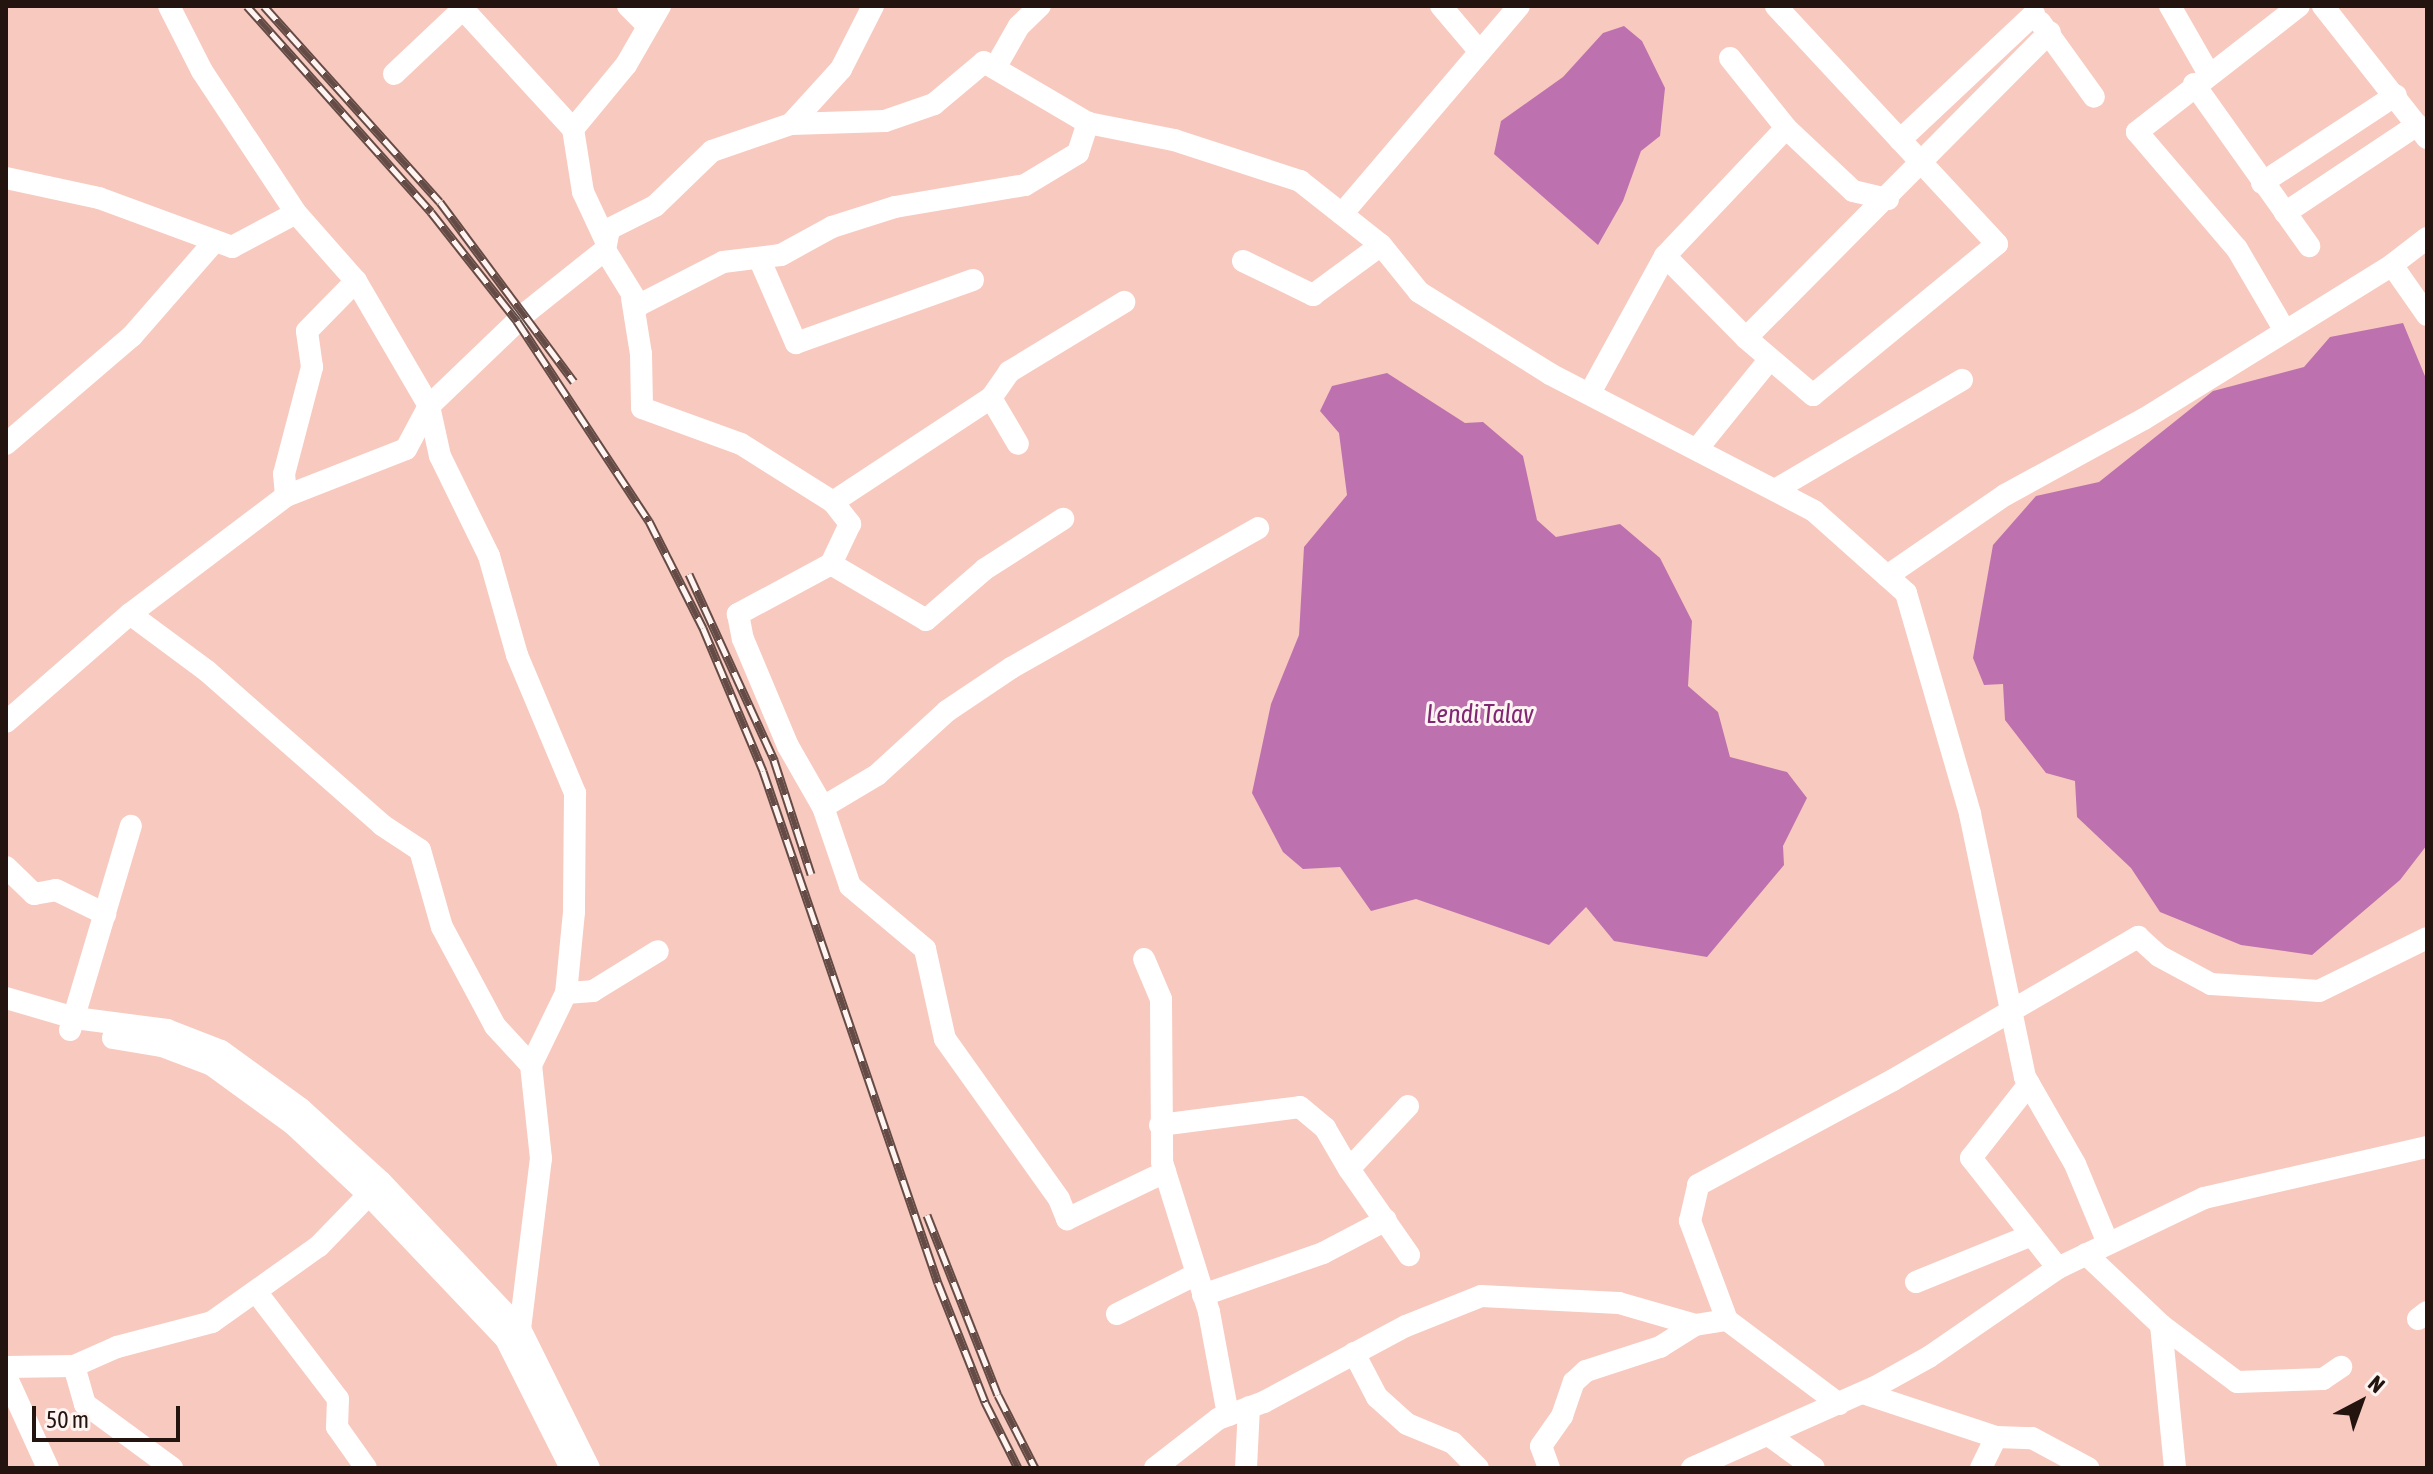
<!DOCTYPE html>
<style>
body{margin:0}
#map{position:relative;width:2433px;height:1474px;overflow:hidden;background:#f8c9be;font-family:"Asap Condensed",sans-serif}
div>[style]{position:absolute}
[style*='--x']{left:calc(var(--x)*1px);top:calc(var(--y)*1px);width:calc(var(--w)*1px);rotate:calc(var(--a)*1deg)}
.water>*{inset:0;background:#bd72af}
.minor>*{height:22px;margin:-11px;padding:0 11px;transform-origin:11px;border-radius:11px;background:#fff}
.rail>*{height:9px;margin-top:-4.5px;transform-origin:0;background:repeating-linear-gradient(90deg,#fef4f2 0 18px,#644b45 0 36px);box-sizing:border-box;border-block:2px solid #644b45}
span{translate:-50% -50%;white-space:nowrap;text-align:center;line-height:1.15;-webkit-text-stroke:6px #fef4f2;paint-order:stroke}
.water-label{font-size:26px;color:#802774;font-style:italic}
.frame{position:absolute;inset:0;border:8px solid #241410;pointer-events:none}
.north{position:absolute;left:2321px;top:1362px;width:80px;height:80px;-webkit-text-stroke:6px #fef4f2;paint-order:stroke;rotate:41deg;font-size:22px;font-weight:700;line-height:32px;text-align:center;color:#241410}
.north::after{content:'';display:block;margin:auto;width:28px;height:36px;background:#241410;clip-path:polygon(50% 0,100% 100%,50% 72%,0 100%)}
.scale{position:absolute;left:32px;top:1406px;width:148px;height:36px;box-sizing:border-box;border:4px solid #241410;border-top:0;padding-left:10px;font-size:24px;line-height:28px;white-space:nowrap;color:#241410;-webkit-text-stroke:6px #fef4f2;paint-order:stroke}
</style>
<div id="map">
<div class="water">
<i style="clip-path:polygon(1624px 26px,1642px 41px,1665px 88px,1660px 136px,1641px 151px,1623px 201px,1598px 245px,1494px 154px,1501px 121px,1563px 77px,1603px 33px)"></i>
<i style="clip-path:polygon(2403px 323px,2427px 381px,2427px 845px,2400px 880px,2312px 955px,2241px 945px,2160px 912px,2131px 868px,2077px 817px,2075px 781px,2046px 773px,2005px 720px,2003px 684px,1984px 685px,1973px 658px,1993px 545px,2036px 496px,2099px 482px,2213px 391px,2304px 367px,2330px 337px)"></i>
<i style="clip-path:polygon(1387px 373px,1465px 423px,1483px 422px,1523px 456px,1537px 520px,1556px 537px,1620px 524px,1660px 558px,1692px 621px,1688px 686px,1718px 712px,1730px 757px,1787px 772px,1807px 798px,1783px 846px,1784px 865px,1707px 957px,1614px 941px,1586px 907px,1549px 945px,1416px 899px,1371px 911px,1340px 867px,1303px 869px,1283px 852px,1252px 793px,1271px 704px,1299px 635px,1304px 547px,1347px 495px,1339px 433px,1320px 411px,1332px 386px)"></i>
</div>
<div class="minor">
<i style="--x:628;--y:6;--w:25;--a:45"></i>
<i style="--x:1441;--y:6;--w:60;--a:49.7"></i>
<i style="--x:2170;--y:6;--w:78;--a:60.2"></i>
<i style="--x:2323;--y:6;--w:168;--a:51.8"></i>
<i style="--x:2040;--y:22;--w:92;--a:54.2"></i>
<i style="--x:1730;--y:58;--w:90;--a:51.3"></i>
<i style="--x:1786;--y:128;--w:92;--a:43.2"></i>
<i style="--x:1853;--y:191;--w:36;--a:13"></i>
<i style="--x:995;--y:68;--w:48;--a:-60.3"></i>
<i style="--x:1019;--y:26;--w:29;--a:-44"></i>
<i style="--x:394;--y:74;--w:95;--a:-43.3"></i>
<i style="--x:463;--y:9;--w:163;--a:47.5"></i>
<i style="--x:2194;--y:84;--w:199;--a:54.6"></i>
<i style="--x:791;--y:124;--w:74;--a:-47.7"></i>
<i style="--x:841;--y:69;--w:71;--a:-63.1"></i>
<i style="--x:1900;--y:140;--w:184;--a:-43.2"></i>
<i style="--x:6;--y:178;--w:95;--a:12.1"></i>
<i style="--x:99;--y:198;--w:142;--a:20.2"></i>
<i style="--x:232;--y:247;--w:72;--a:-28"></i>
<i style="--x:296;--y:213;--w:170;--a:-123.5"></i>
<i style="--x:202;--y:71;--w:73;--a:-116.9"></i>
<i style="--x:2262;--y:183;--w:160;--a:-33.3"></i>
<i style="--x:296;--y:213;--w:91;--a:48.6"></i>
<i style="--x:356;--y:281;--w:145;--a:59.7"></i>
<i style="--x:429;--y:406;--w:51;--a:77.6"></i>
<i style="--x:440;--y:456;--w:111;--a:63.9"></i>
<i style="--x:489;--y:556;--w:103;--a:74.2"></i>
<i style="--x:517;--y:655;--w:150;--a:67.2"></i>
<i style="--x:575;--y:793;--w:119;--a:90.5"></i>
<i style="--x:574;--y:912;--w:81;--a:95.6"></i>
<i style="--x:566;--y:993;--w:80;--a:115.9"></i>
<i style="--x:531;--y:1065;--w:94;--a:83.9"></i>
<i style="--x:541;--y:1158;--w:172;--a:97"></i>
<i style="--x:520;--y:1329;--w:17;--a:144"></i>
<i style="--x:2285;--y:213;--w:159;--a:-33.7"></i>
<i style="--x:1342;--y:214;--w:273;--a:-49.6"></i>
<i style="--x:2427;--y:238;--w:44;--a:142.4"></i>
<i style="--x:2392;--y:265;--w:61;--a:55"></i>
<i style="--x:605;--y:239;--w:52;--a:-115.1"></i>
<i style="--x:583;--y:192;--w:64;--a:-99"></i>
<i style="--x:573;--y:129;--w:83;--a:-50.4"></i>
<i style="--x:626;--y:65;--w:68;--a:-60"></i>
<i style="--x:605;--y:250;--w:65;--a:58.3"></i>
<i style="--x:639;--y:305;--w:94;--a:-27.1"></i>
<i style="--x:723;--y:262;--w:58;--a:-6.9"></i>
<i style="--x:781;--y:255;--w:58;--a:-28.8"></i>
<i style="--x:832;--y:227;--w:66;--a:-17.6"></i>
<i style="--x:895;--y:207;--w:132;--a:-9.6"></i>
<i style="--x:1025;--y:185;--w:62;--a:-31.1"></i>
<i style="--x:1078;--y:153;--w:32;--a:-72"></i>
<i style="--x:1665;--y:256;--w:176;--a:-46.6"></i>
<i style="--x:759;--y:258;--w:93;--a:66.5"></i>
<i style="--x:796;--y:343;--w:188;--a:-19.6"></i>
<i style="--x:1243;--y:261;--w:78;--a:25.9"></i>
<i style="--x:1313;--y:295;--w:84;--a:-36.3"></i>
<i style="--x:632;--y:298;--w:57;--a:80.9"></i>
<i style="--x:641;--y:354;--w:54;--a:88.9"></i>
<i style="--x:642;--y:408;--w:105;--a:20"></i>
<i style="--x:741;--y:444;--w:109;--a:32.2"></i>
<i style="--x:833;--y:502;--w:189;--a:-33.4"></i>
<i style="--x:991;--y:398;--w:32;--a:-55"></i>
<i style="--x:1009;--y:372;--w:135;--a:-31.3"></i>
<i style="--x:2285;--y:331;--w:95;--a:-120.3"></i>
<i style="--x:2237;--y:249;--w:154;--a:-130.5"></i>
<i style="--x:2137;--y:132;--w:205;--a:-37.9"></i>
<i style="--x:1746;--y:338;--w:431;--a:-45.2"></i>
<i style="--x:1590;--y:393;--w:156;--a:-61.3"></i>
<i style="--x:1665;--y:256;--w:115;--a:45.4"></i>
<i style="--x:1746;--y:338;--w:88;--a:40.4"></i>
<i style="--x:1813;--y:395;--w:238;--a:-39.4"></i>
<i style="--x:1997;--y:244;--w:325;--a:-132.9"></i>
<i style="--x:991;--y:398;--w:53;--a:59.6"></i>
<i style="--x:6;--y:444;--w:166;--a:-40.6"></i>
<i style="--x:132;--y:336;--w:126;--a:-48.9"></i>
<i style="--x:1697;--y:449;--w:116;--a:-51"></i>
<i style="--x:1775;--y:490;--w:217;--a:-30.5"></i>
<i style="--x:286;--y:496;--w:22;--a:-95"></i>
<i style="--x:284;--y:474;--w:111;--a:-75.3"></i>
<i style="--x:312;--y:367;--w:36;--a:-98"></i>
<i style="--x:307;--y:331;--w:70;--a:-45.6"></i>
<i style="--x:833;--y:502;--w:28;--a:52"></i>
<i style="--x:850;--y:524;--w:44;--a:115.4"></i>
<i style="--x:831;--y:564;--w:106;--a:151.7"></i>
<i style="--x:738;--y:614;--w:25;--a:79"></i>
<i style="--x:743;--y:639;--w:116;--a:67.2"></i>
<i style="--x:788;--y:746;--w:70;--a:60.2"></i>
<i style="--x:823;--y:807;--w:63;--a:-30.7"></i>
<i style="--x:877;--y:775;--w:95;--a:-42.4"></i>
<i style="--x:947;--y:711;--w:77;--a:-33.9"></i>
<i style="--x:1011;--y:668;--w:284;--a:-29.5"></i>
<i style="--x:831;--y:564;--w:110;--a:30.5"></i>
<i style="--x:926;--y:620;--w:78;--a:-40.8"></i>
<i style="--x:985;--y:569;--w:93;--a:-32.7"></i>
<i style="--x:1887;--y:576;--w:143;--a:-34.5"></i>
<i style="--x:2005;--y:495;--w:158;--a:-28.7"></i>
<i style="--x:2144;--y:419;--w:292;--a:-31.8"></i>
<i style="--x:130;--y:614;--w:96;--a:36.5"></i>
<i style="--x:207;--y:671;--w:233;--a:41.3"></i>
<i style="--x:382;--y:825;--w:45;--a:33.3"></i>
<i style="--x:420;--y:850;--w:80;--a:74.1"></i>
<i style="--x:442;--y:927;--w:112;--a:61.8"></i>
<i style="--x:495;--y:1026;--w:53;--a:47.3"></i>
<i style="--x:6;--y:722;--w:164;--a:-41.1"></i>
<i style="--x:130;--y:614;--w:196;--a:-37.1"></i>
<i style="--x:286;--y:496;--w:129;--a:-21.4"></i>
<i style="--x:406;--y:449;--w:49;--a:-61.9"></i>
<i style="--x:429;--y:406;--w:136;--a:-43.8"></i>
<i style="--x:527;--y:312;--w:100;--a:-38.5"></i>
<i style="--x:605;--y:250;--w:21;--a:-79"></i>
<i style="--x:609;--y:229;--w:51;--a:-26.6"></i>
<i style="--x:655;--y:206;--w:79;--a:-44"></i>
<i style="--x:712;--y:151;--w:83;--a:-18.9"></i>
<i style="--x:791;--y:124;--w:94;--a:-1.8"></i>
<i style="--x:885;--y:121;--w:52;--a:-19.1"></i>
<i style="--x:934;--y:104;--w:65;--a:-40"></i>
<i style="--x:984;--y:62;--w:121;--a:30.4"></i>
<i style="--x:1088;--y:123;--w:88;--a:11.2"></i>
<i style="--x:1174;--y:140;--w:133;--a:18"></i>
<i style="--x:1300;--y:181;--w:103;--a:38.3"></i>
<i style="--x:1381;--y:245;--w:60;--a:51"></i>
<i style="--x:1419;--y:292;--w:155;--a:32"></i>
<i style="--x:1550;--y:374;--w:297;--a:27.4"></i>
<i style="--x:1814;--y:511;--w:123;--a:41.7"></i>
<i style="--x:1906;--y:593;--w:230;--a:73.8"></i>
<i style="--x:1970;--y:814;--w:269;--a:78.2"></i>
<i style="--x:2025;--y:1077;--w:100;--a:60.1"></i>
<i style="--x:2075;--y:1164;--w:83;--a:67.4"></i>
<i style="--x:823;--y:807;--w:83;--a:71.1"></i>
<i style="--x:850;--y:886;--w:98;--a:40"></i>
<i style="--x:925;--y:949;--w:92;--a:77.5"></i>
<i style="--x:945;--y:1039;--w:196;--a:54.5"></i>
<i style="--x:1059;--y:1199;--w:22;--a:68"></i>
<i style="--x:1067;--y:1219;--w:109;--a:-25.6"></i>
<i style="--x:6;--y:867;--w:39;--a:44"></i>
<i style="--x:34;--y:894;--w:22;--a:-10"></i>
<i style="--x:56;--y:890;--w:55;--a:26.1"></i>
<i style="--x:1144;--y:959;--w:43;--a:67"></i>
<i style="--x:1161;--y:999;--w:163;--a:89.6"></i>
<i style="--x:1162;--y:1162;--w:157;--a:72.6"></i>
<i style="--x:1209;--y:1312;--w:105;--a:79.5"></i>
<i style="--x:566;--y:993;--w:27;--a:-4"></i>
<i style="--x:593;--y:991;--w:76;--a:-31.6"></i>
<i style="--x:6;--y:998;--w:72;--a:16.2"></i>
<i style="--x:75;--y:1018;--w:93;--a:7.4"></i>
<i style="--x:167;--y:1030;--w:58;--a:21.3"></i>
<i style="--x:221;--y:1051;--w:99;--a:35.9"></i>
<i style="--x:301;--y:1109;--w:108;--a:42.4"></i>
<i style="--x:381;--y:1182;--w:202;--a:46.6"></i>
<i style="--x:520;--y:1329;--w:155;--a:63.6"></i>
<i style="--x:70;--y:1030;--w:213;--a:-73.4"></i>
<i style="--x:113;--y:1038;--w:50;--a:9.3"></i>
<i style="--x:162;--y:1046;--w:53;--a:20.8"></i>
<i style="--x:212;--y:1065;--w:100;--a:36.1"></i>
<i style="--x:293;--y:1124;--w:104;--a:43.1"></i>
<i style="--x:369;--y:1195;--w:199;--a:46.4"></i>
<i style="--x:506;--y:1339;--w:144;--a:63.3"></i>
<i style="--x:2029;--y:1084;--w:94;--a:128.1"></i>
<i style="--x:1971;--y:1158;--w:140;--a:51.7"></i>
<i style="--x:1408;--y:1106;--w:86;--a:133.1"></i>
<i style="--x:1349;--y:1169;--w:105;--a:55.1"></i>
<i style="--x:1160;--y:1125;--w:141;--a:-7.3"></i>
<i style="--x:1300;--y:1107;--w:33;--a:40"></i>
<i style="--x:1325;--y:1128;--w:48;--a:59.7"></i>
<i style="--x:2086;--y:1254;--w:103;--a:43.4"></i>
<i style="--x:2161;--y:1325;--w:144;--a:84.4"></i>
<i style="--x:1916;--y:1282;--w:125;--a:-22.1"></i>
<i style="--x:257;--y:1293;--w:133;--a:52.6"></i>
<i style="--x:338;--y:1399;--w:28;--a:92"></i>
<i style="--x:337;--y:1427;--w:50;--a:54.7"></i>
<i style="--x:1203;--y:1295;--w:127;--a:-19.3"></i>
<i style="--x:1323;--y:1253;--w:71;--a:-27.6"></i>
<i style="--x:1117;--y:1314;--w:89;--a:-26.6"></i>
<i style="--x:2418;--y:1319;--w:11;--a:-38"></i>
<i style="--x:1727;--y:1320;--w:106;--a:-110.5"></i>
<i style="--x:1690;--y:1221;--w:37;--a:-77"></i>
<i style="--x:1698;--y:1185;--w:221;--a:-28.3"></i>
<i style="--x:1893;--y:1080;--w:284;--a:-30.3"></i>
<i style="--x:2138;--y:937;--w:28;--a:42"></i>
<i style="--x:2159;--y:956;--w:59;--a:28.3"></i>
<i style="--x:2211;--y:984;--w:108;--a:3.7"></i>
<i style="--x:2319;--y:991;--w:120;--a:-26.1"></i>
<i style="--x:2161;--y:1325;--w:95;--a:36.9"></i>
<i style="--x:2237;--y:1382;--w:86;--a:-2"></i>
<i style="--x:2323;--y:1379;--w:22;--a:-34"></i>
<i style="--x:1354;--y:1353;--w:50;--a:62.4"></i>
<i style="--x:1377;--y:1397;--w:40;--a:42"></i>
<i style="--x:1407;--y:1424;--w:50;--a:22.4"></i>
<i style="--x:1453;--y:1443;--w:35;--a:45"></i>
<i style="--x:74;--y:1366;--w:40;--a:74"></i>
<i style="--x:85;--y:1404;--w:108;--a:36.3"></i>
<i style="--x:6;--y:1367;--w:68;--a:-0.8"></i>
<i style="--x:74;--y:1366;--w:47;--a:-23.8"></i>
<i style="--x:117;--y:1347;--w:98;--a:-14.7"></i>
<i style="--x:212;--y:1322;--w:131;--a:-35.4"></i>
<i style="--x:319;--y:1246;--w:86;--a:-45.9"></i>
<i style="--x:6;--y:1376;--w:101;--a:65.5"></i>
<i style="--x:1863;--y:1393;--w:140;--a:18.3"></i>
<i style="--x:1996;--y:1437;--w:36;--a:2"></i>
<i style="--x:2032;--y:1438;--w:64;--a:28.2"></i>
<i style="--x:1770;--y:1436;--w:54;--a:36"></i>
<i style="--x:1155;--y:1468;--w:80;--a:-37.9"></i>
<i style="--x:1218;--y:1419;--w:49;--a:-20.3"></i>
<i style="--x:1264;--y:1402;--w:161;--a:-28.2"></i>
<i style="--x:1406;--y:1326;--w:81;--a:-21.8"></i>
<i style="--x:1481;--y:1296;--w:138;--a:2.9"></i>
<i style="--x:1619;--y:1303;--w:79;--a:16.1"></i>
<i style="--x:1695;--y:1325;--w:32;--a:-9"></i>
<i style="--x:1727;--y:1320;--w:140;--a:36.9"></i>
<i style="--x:1246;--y:1468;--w:61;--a:-87.2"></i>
<i style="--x:1549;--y:1468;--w:23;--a:-110"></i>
<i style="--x:1541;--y:1446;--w:37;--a:-55"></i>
<i style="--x:1562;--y:1416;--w:36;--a:-71"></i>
<i style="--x:1574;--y:1382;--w:16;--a:-43"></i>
<i style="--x:1586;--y:1371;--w:78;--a:-18"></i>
<i style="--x:1660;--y:1347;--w:41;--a:-32.2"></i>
<i style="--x:1692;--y:1468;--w:200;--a:-23.9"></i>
<i style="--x:1875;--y:1387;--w:62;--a:-29.1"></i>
<i style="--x:1929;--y:1357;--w:157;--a:-34.6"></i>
<i style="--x:2058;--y:1268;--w:162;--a:-25.6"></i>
<i style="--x:2204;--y:1198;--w:229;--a:-12.9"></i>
<i style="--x:1981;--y:1468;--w:34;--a:-64"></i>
</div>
<div class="rail">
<i style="--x:247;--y:6;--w:276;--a:48.2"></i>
<i style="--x:431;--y:212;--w:139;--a:51.7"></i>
<i style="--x:517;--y:321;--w:240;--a:56.6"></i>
<i style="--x:649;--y:521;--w:120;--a:63.2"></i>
<i style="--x:703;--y:628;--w:155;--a:67.2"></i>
<i style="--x:763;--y:771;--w:541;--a:71.13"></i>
<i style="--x:938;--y:1283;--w:128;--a:68.4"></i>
<i style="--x:985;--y:1402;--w:74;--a:63.4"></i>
<i style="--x:264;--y:6;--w:263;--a:48.1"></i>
<i style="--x:440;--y:202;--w:224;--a:53.3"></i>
<i style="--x:689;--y:574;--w:205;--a:65.4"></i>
<i style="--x:774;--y:760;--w:120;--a:72"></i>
<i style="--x:927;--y:1215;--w:193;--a:68.5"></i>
<i style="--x:998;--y:1395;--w:82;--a:63.1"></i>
</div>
<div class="water-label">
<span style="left:1480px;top:715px">Lendi Talav</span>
</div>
<div class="frame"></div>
<div class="north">N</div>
<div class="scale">50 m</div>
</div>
